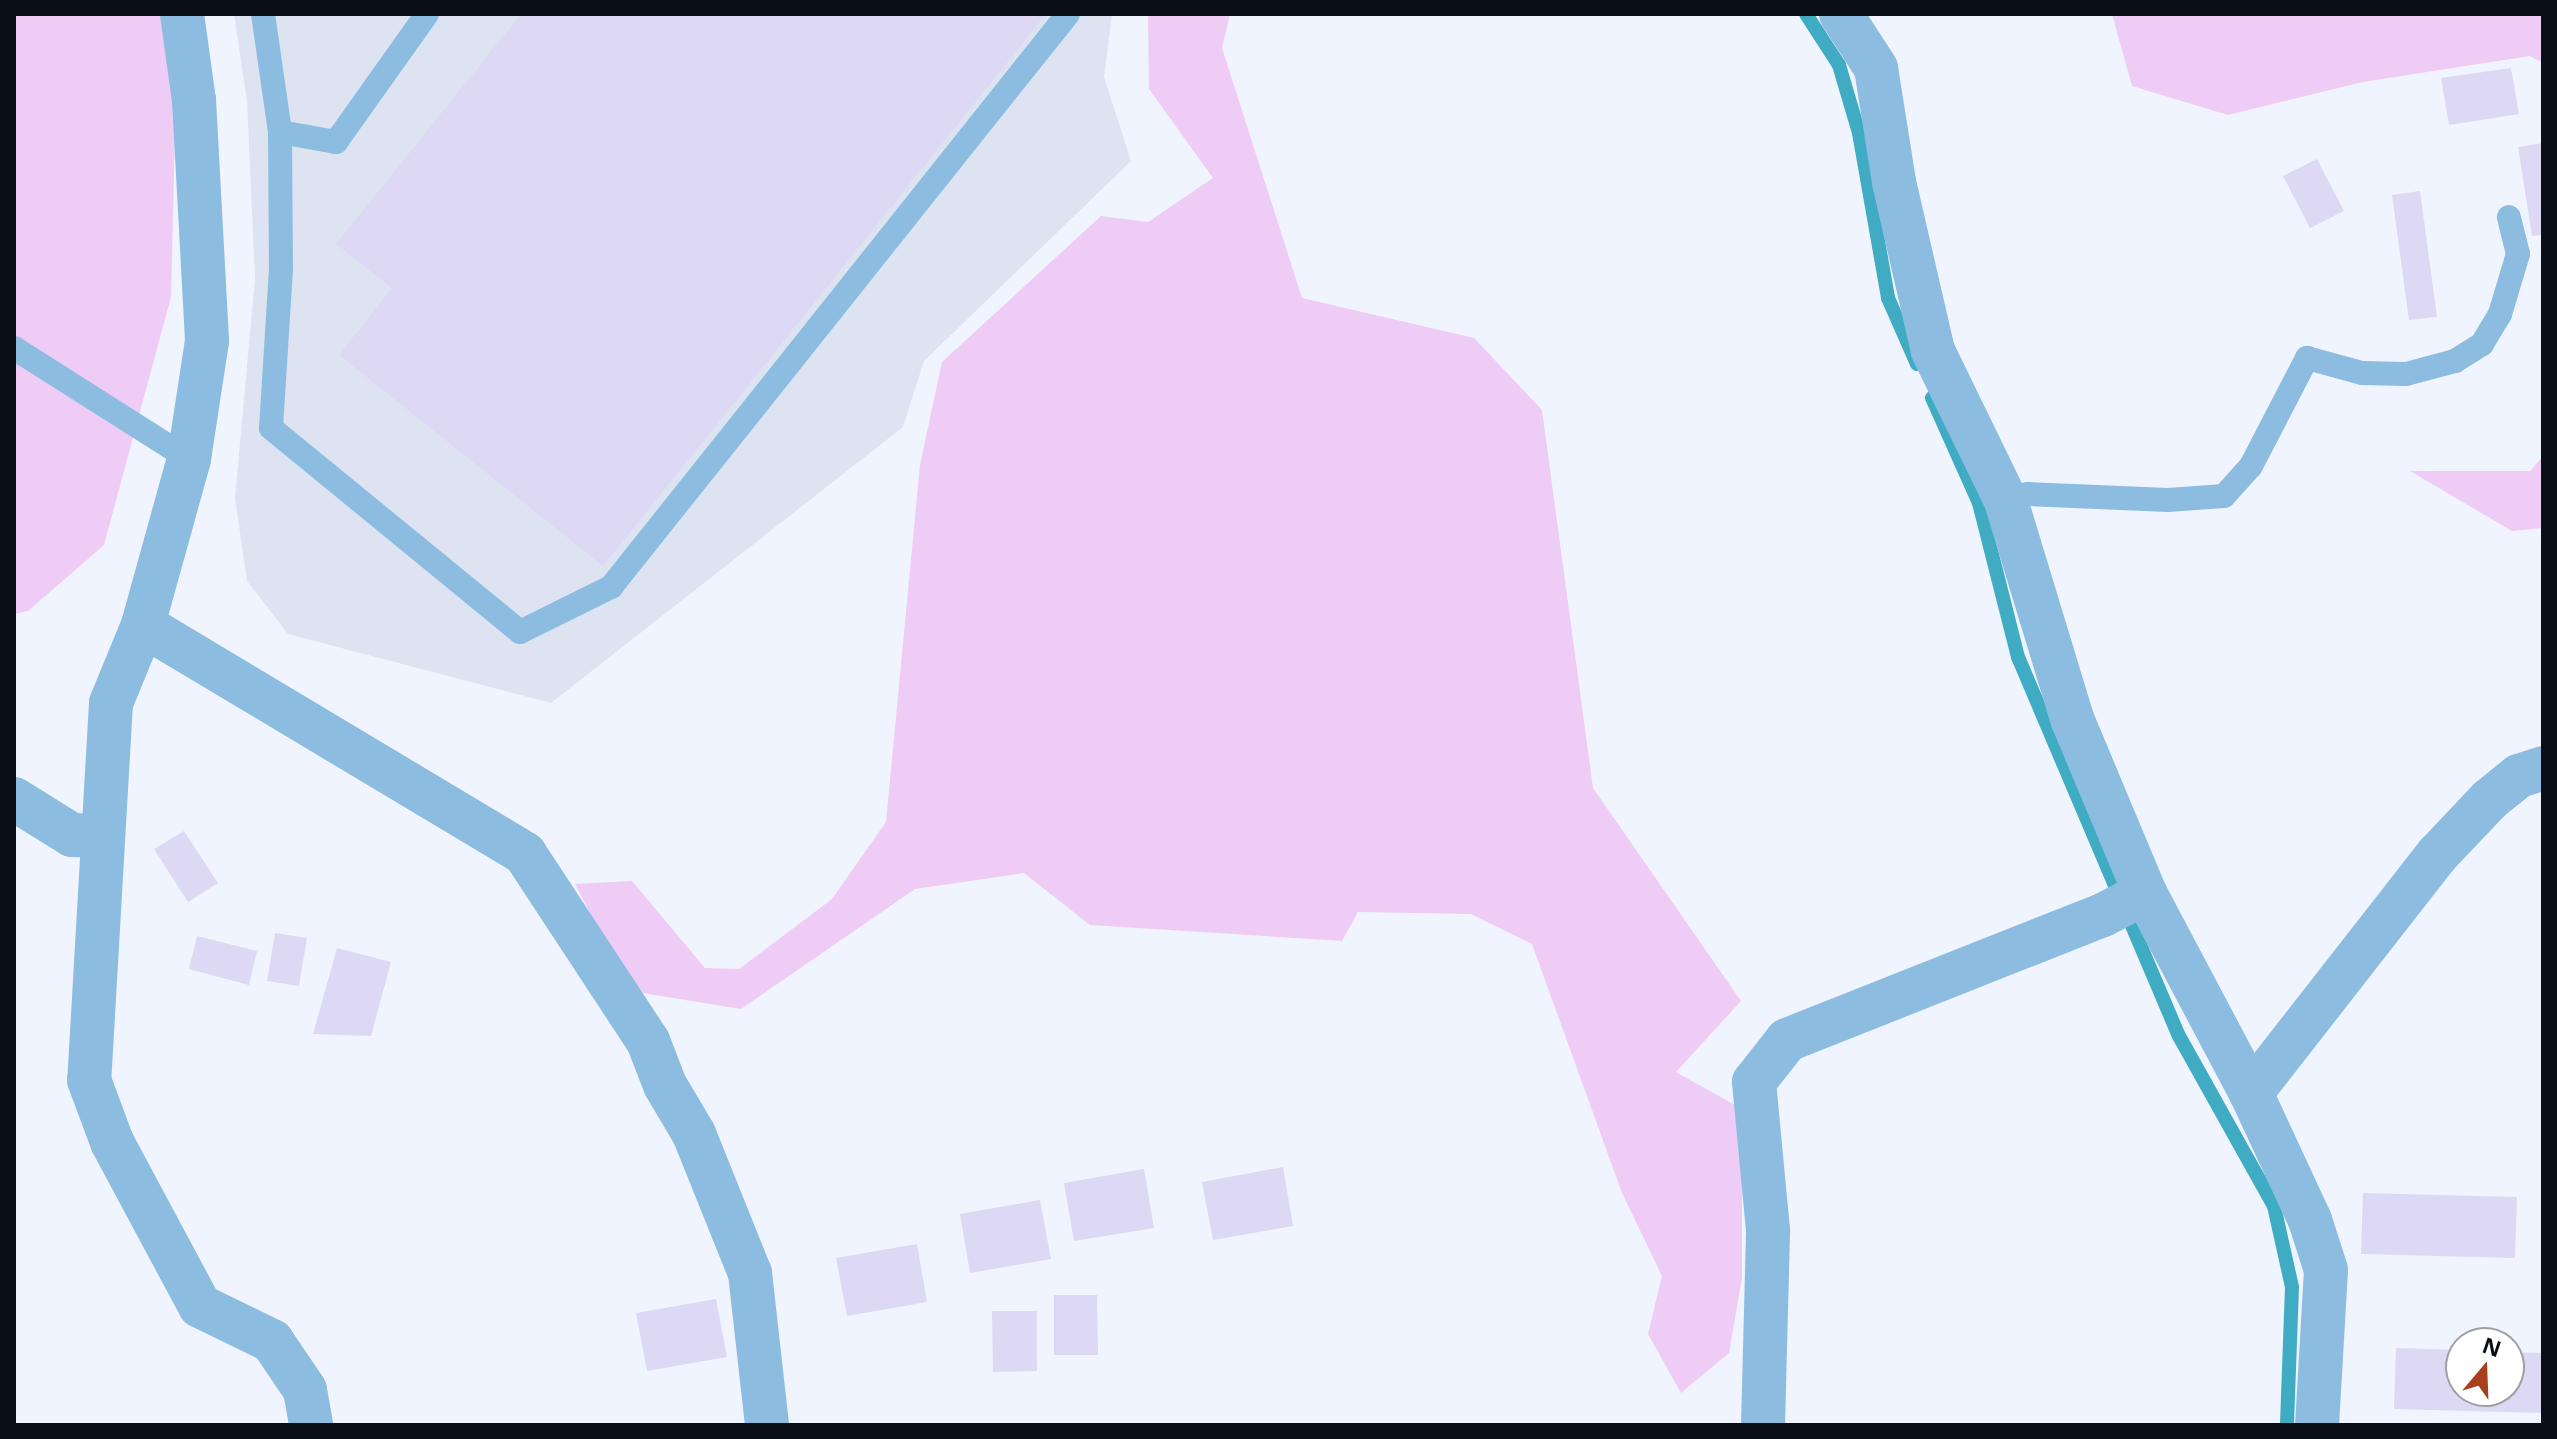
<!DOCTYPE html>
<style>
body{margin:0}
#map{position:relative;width:2557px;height:1439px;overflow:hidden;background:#f0f4ff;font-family:"Noto Sans",sans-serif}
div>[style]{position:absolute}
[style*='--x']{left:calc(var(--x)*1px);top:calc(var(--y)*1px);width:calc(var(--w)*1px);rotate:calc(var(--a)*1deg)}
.built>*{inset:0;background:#dee3f1}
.green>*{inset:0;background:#eeccf5}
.stream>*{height:14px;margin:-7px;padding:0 7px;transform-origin:7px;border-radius:7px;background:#3facc4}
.building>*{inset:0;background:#ddd8f4}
.lane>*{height:24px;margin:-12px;padding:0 12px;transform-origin:12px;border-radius:12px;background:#8cbde1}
.street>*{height:44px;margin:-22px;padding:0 22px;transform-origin:22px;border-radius:22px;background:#8cbde1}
span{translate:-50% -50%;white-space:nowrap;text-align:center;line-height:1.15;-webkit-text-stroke:6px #fff;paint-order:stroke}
.frame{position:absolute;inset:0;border:16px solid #0a0e16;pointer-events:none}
.north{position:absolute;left:2445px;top:1327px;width:80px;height:80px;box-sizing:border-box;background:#fff;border:2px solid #9d9fa2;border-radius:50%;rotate:19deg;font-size:22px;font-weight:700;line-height:32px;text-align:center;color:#0a0e16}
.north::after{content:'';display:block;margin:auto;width:28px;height:36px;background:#a8411b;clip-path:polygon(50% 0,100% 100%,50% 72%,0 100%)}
</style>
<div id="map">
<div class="built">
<i style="clip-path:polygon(234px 14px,1112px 14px,1104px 77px,1131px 161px,924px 361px,903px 427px,551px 703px,288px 634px,247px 581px,235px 498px,255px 278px,247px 101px)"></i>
</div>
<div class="green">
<i style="clip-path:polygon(14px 14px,178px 14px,171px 297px,104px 545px,28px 611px,14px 614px)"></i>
<i style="clip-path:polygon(1148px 14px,1230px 14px,1222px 48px,1302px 298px,1474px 338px,1542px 410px,1593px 788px,1741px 1001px,1676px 1072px,1742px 1109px,1742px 1278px,1729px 1353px,1681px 1393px,1648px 1334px,1662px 1276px,1622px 1193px,1532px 944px,1471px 914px,1358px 912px,1342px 941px,1090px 925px,1024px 873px,915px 889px,741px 1009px,630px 991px,575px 884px,632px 881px,705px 968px,739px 969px,832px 899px,886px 822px,920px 465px,942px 362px,1101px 216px,1148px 222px,1213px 178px,1149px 89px)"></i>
<i style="clip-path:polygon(2112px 14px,2543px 14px,2543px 63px,2530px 56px,2363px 82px,2228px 115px,2132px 86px)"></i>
<i style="clip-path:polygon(2543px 456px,2543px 528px,2512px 531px,2410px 471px,2530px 471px)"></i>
</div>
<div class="stream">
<i style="--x:1806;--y:14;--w:61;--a:57.1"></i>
<i style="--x:1839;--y:65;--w:71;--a:73.6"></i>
<i style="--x:1859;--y:133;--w:168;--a:80"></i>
<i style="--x:1888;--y:298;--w:72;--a:66.3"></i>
<i style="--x:1932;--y:398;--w:115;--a:65.9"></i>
<i style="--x:1979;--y:503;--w:159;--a:75.8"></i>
<i style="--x:2018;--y:657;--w:412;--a:67"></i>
<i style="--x:2179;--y:1036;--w:195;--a:60.8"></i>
<i style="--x:2274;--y:1206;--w:83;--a:77.5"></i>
<i style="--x:2292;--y:1287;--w:138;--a:92.1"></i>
</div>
<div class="building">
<i style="clip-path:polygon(521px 14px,1046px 14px,603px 566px,339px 355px,392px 288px,336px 244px)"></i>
<i style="clip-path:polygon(2511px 68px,2519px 114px,2449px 125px,2441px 78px)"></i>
<i style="clip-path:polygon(2543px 143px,2543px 235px,2532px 236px,2518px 147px)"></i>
<i style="clip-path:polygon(2317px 159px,2344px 211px,2310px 228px,2283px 176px)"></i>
<i style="clip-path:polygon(2420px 191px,2437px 317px,2409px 320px,2392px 195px)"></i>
<i style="clip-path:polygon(184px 831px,218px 883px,188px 902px,154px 849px)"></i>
<i style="clip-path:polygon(275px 933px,307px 938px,299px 986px,267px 981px)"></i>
<i style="clip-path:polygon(197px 936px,257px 951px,249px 985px,189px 969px)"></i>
<i style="clip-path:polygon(337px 948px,391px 962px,371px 1036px,313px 1034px)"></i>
<i style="clip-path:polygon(1283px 1167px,1293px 1226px,1213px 1240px,1202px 1182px)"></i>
<i style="clip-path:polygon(1144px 1169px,1154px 1228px,1074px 1241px,1064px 1183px)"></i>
<i style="clip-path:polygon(2363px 1193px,2517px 1197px,2515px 1258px,2361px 1254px)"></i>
<i style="clip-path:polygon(1040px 1200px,1051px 1259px,970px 1273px,960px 1214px)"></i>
<i style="clip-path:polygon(917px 1244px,927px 1302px,847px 1316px,836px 1258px)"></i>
<i style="clip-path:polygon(1054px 1295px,1097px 1295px,1098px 1355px,1054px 1355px)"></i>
<i style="clip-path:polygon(716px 1299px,727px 1357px,647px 1371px,636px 1313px)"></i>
<i style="clip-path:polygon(992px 1311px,1037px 1311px,1037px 1371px,993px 1372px)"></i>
<i style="clip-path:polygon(2396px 1348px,2461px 1350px,2461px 1391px,2509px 1391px,2509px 1352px,2543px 1353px,2543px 1413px,2394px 1409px)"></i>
</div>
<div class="lane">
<i style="--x:263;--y:14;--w:119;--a:81.8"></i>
<i style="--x:280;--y:132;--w:137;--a:89.6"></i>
<i style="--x:281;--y:269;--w:159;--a:93.6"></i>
<i style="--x:271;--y:428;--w:322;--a:39.3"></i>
<i style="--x:520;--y:632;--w:102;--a:-26.3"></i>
<i style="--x:611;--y:587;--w:733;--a:-51.43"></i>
<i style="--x:280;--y:132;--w:57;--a:10.1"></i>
<i style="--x:336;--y:142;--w:157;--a:-54.6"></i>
<i style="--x:14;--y:348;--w:207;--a:32.4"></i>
<i style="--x:2006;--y:501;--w:23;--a:-18"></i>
<i style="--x:2028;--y:494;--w:140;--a:2.5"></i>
<i style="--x:2168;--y:500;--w:56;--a:-4.1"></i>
<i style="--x:2224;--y:496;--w:40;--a:-48"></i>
<i style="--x:2251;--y:466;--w:122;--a:-62.6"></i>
<i style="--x:2307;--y:358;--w:57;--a:15.3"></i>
<i style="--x:2362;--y:373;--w:44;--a:1.3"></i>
<i style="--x:2406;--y:374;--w:51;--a:-14.9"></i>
<i style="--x:2455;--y:361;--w:32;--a:-32"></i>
<i style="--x:2482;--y:344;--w:35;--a:-59"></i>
<i style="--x:2500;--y:314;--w:63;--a:-73.3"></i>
<i style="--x:2518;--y:254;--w:38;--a:-104"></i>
</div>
<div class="street">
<i style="--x:182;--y:14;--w:87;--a:82.1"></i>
<i style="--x:194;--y:100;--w:241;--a:86.9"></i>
<i style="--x:207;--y:341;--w:119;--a:98.7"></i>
<i style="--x:189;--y:459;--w:172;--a:105.5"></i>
<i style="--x:143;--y:625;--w:84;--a:112.3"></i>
<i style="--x:111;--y:703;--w:378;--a:93.3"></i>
<i style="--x:89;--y:1080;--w:66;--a:69.6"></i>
<i style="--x:112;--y:1142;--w:186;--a:61.8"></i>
<i style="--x:200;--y:1306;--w:80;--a:25.9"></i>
<i style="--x:272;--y:1341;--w:59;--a:56"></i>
<i style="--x:305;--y:1390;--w:36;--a:80"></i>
<i style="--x:1841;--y:14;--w:64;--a:57.1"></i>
<i style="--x:1876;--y:68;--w:115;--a:81"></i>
<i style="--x:1894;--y:182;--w:173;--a:77"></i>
<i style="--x:1933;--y:351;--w:167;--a:64"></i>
<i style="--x:2006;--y:501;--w:230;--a:73.1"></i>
<i style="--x:2073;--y:721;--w:186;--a:67.3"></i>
<i style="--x:2145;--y:893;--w:226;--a:62.1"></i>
<i style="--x:2251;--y:1093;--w:140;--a:65.1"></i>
<i style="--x:2310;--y:1220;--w:52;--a:72.3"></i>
<i style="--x:2326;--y:1270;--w:155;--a:93.3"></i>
<i style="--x:143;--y:625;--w:445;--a:30.9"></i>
<i style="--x:525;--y:854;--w:224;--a:56.7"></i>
<i style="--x:648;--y:1041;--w:47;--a:68.9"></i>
<i style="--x:665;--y:1085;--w:57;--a:59.4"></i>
<i style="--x:694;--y:1134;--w:150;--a:68.1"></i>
<i style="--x:750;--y:1273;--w:153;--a:83.6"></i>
<i style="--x:14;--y:799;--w:68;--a:31.8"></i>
<i style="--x:72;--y:835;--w:31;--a:2"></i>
<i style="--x:2251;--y:1093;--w:302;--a:-52"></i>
<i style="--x:2437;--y:855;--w:76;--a:-46.6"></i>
<i style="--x:2489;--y:800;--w:38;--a:-39"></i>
<i style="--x:2519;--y:776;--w:25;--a:-18"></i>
<i style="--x:1763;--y:1425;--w:195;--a:-88.5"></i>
<i style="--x:1768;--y:1230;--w:149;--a:-95.4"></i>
<i style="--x:1754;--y:1082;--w:53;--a:-51.8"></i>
<i style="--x:1787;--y:1040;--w:340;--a:-21.6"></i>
<i style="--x:2103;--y:915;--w:47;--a:-27.6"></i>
</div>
<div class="frame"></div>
<div class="north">N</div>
</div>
